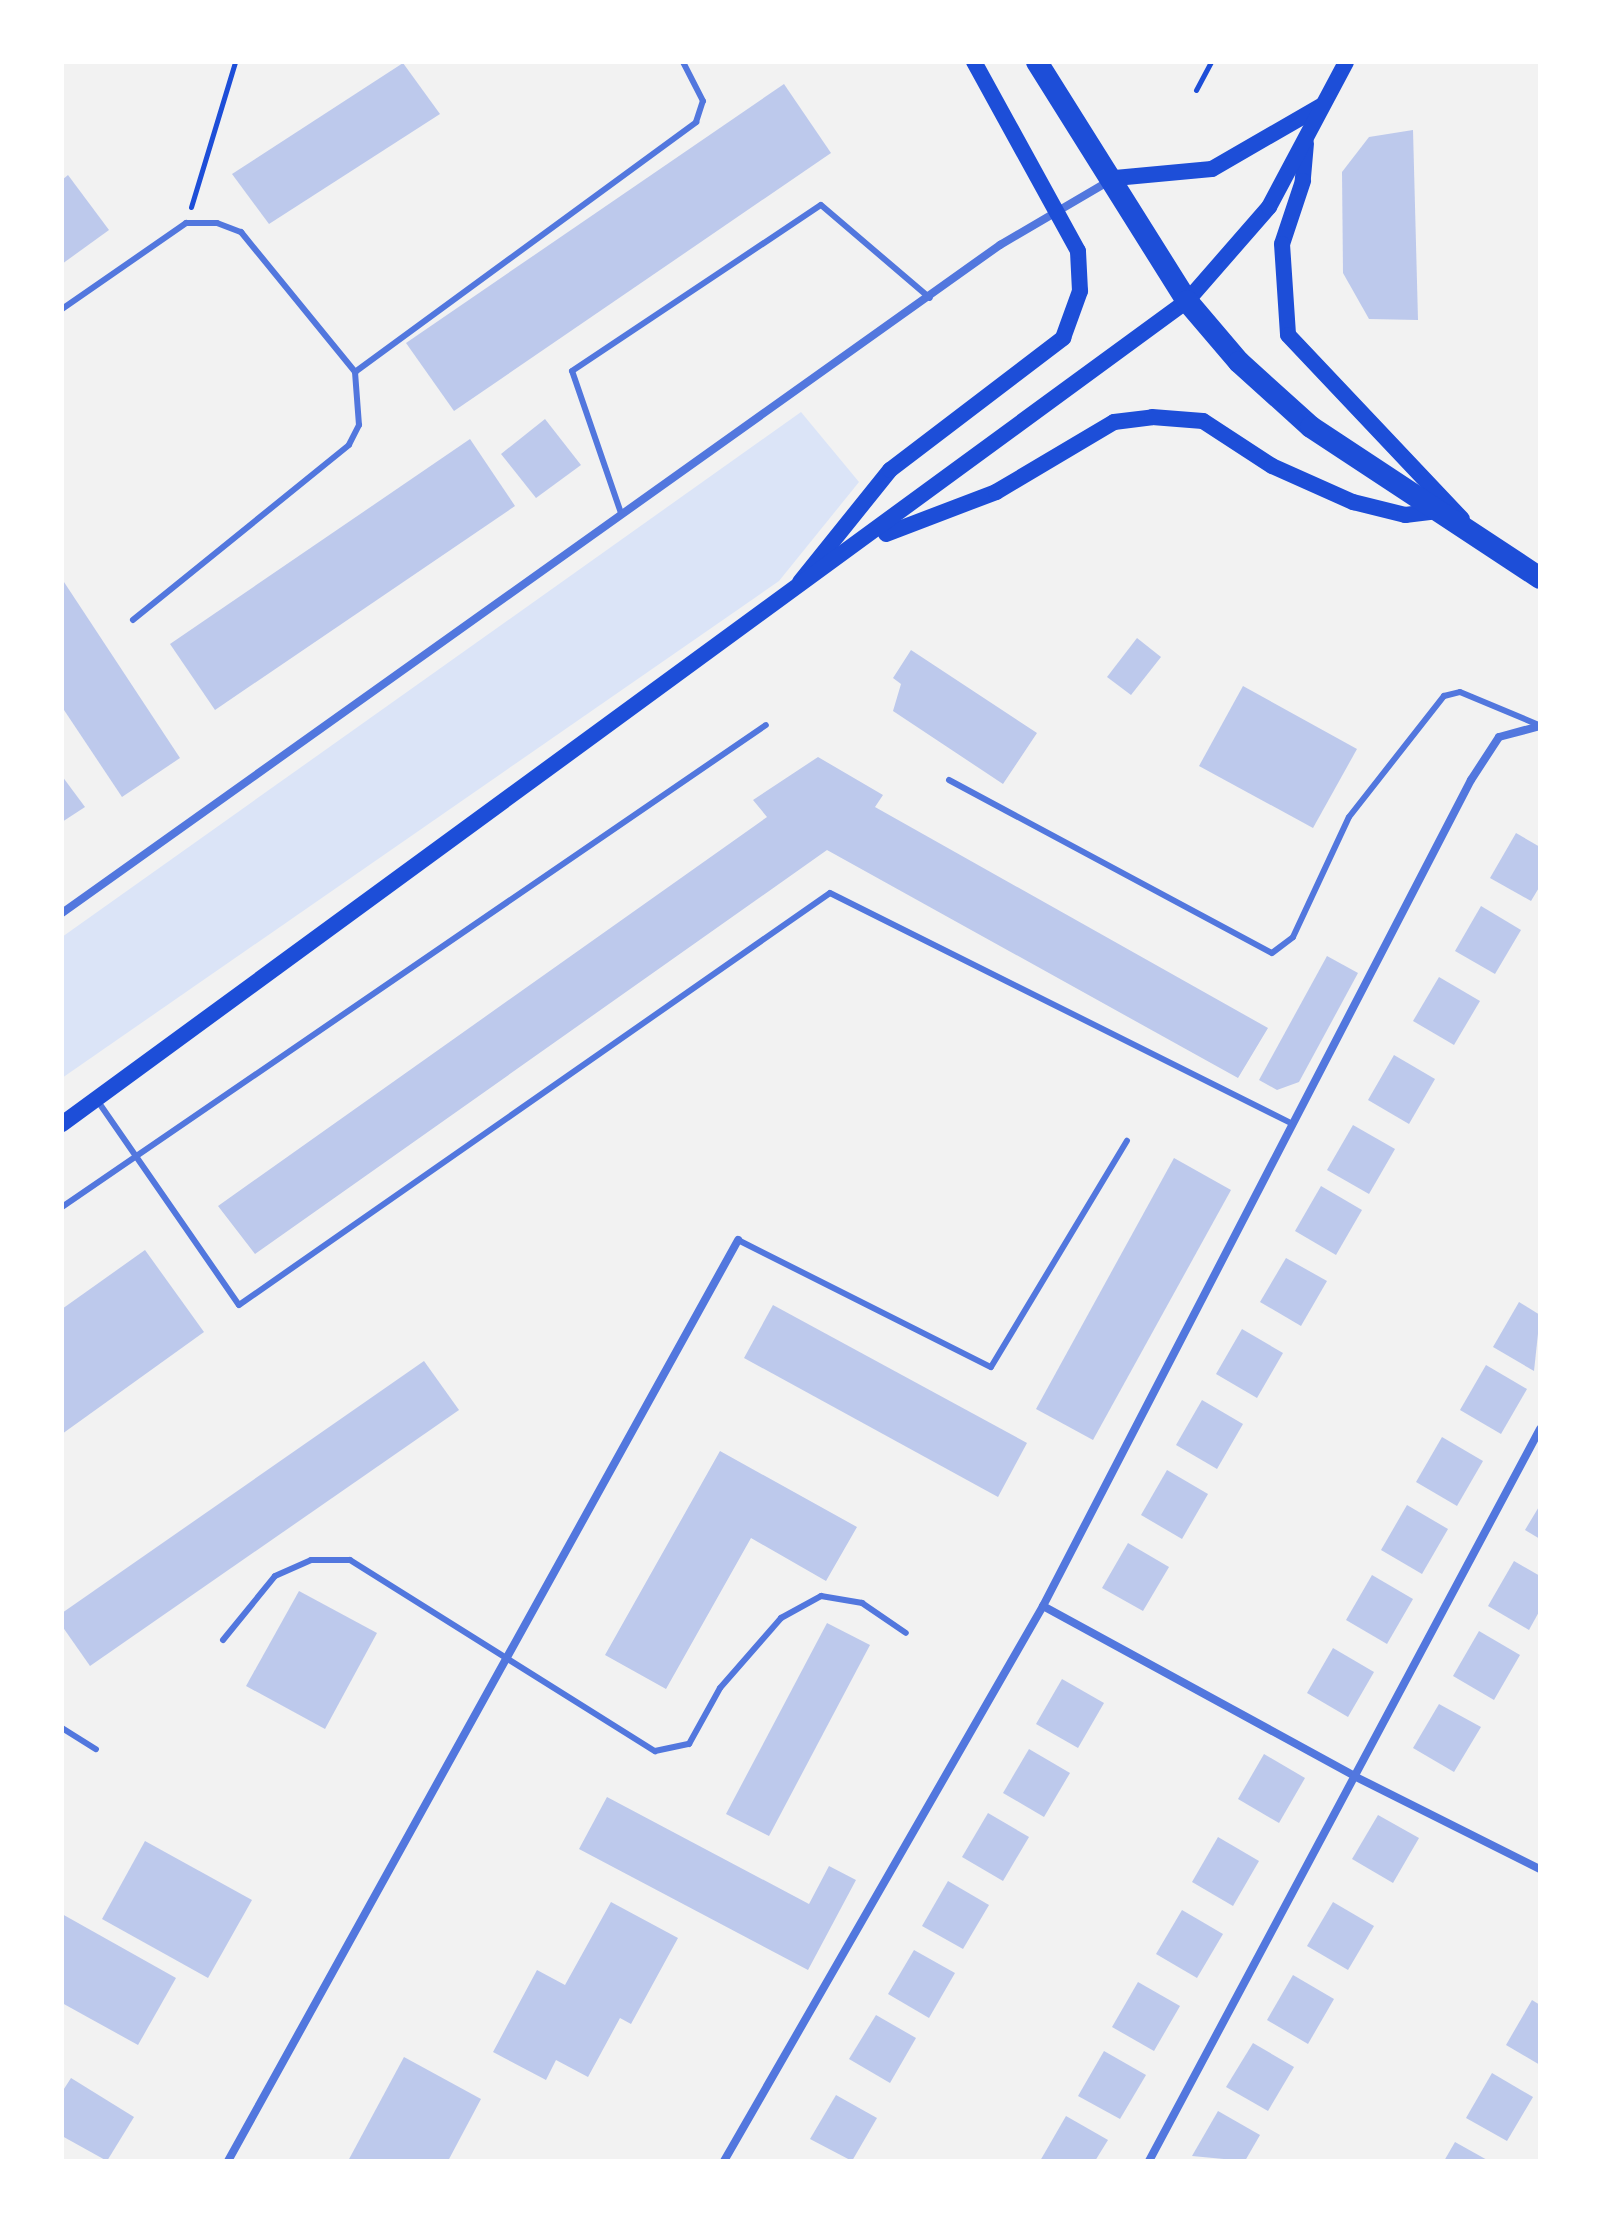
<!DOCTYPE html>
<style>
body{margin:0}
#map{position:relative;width:1602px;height:2223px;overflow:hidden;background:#f2f2f2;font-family:Commissioner,sans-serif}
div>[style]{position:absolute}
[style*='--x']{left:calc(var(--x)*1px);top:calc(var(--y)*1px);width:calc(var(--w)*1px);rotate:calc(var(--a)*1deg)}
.green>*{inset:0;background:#dbe4f7}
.building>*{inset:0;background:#bdc9ec}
.path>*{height:5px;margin:-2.5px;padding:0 2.5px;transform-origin:2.5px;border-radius:2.5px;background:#1d4ed8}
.service>*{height:6px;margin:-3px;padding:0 3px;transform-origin:3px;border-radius:3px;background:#5277de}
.minor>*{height:8px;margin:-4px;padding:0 4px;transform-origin:4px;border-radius:4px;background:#5277de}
.secondary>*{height:16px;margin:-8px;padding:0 8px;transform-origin:8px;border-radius:8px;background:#1d4ed8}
.trunk>*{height:22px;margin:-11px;padding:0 11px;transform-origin:11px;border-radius:11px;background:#1d4ed8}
span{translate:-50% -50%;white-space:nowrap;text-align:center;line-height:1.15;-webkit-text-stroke:8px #fff;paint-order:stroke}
.frame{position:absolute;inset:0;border:64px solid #fff;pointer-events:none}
</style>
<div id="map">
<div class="green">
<i style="clip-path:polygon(801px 412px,859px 482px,779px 581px,62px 1078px,62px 937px)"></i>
</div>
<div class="building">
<i style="clip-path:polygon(403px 63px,440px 114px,269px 224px,232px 174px)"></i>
<i style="clip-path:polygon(784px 84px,831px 153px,454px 411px,406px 343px)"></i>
<i style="clip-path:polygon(1413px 130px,1418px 320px,1369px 319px,1343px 273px,1342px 172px,1369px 137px)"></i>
<i style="clip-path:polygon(68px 175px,109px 230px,62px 264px,62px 180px)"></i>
<i style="clip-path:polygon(545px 419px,581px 465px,536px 498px,501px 454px)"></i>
<i style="clip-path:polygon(470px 439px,515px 506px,215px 710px,170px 644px)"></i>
<i style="clip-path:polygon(62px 579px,180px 758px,122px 797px,62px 707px)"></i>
<i style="clip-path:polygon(1137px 638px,1161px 657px,1131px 695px,1107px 677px)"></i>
<i style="clip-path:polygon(911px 650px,1037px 733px,1003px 784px,893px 711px,901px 684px,893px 678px)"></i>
<i style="clip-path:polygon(1243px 686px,1357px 749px,1313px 828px,1199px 766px)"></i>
<i style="clip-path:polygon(818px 757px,883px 795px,875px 807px,1268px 1028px,1238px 1078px,827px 850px,255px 1254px,218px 1206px,767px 817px,753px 800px)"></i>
<i style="clip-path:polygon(62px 776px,85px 807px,62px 822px)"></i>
<i style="clip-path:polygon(1516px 833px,1540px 847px,1540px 886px,1531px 901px,1490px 878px)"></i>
<i style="clip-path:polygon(1481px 906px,1521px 930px,1495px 974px,1455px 951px)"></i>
<i style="clip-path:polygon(1327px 956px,1358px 973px,1299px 1082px,1277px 1090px,1259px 1080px)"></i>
<i style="clip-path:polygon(1439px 977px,1480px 1001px,1454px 1045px,1413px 1021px)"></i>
<i style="clip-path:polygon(1394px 1055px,1435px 1079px,1409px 1124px,1368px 1100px)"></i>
<i style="clip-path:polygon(1353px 1125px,1395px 1149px,1369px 1194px,1327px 1170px)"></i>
<i style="clip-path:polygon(1174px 1158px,1231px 1190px,1093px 1440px,1036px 1409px)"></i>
<i style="clip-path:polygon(1321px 1186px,1362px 1210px,1336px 1255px,1295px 1231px)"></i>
<i style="clip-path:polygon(145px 1250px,204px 1332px,62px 1434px,62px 1309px)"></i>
<i style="clip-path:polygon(1286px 1258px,1327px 1281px,1301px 1326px,1260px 1302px)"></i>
<i style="clip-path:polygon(1519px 1302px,1540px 1315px,1534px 1371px,1493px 1347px)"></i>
<i style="clip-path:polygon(773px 1305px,1027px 1443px,998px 1497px,744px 1358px)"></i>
<i style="clip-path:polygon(1242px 1329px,1283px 1353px,1257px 1398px,1216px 1374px)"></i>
<i style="clip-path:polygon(424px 1361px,459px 1410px,90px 1666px,62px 1626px,62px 1613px)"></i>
<i style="clip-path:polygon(1486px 1365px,1527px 1389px,1501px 1434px,1460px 1410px)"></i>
<i style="clip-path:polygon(1202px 1400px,1243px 1424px,1217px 1469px,1176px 1445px)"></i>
<i style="clip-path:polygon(1442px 1437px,1483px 1461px,1457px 1506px,1416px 1482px)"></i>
<i style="clip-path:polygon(720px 1451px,857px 1527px,826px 1581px,751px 1538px,666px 1689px,605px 1655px)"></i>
<i style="clip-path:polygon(1167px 1470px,1208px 1494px,1182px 1539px,1141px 1515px)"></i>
<i style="clip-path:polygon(1407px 1505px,1448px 1529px,1422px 1574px,1381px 1550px)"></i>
<i style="clip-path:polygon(1540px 1505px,1540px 1539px,1525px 1530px)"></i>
<i style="clip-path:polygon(1128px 1543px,1169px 1567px,1143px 1611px,1102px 1588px)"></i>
<i style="clip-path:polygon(1514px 1561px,1540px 1576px,1540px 1610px,1529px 1630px,1488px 1606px)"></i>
<i style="clip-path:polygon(1372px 1575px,1413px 1599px,1387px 1644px,1346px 1620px)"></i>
<i style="clip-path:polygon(299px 1591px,377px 1633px,325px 1729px,246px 1686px)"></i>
<i style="clip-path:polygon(827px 1623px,870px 1645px,769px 1836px,726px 1814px)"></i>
<i style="clip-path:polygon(1479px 1631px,1520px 1655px,1494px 1700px,1453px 1676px)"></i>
<i style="clip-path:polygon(1333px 1648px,1374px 1672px,1348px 1717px,1307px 1693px)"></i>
<i style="clip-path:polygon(1062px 1679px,1104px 1703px,1078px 1748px,1036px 1724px)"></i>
<i style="clip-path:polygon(1439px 1704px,1481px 1727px,1454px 1772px,1413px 1748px)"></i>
<i style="clip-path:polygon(1029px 1749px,1070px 1773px,1044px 1817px,1003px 1793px)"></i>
<i style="clip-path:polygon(1264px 1754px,1305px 1778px,1279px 1823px,1238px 1799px)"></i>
<i style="clip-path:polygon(607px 1797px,809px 1904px,829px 1866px,856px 1880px,808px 1970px,579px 1849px)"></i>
<i style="clip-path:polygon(988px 1813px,1029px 1837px,1003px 1881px,962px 1857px)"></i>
<i style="clip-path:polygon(1378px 1815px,1419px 1838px,1393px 1883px,1352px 1859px)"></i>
<i style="clip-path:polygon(1218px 1837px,1259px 1861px,1233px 1906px,1192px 1882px)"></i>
<i style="clip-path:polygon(145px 1841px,252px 1900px,208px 1978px,102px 1919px)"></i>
<i style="clip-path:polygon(948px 1881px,989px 1905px,963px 1949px,922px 1926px)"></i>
<i style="clip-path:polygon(611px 1902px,678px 1938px,631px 2024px,620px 2018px,588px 2077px,556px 2060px,546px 2080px,493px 2052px,537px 1970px,565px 1985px)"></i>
<i style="clip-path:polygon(1333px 1902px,1374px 1926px,1348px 1970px,1307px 1946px)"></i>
<i style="clip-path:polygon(1182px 1910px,1223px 1934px,1197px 1978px,1156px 1954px)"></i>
<i style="clip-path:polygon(62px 1914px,176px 1978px,138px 2045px,62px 2003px)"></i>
<i style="clip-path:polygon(914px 1950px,955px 1973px,929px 2018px,888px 1994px)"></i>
<i style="clip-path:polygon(1293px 1975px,1334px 1999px,1308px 2044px,1267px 2020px)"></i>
<i style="clip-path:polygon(1138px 1982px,1180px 2006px,1154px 2051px,1112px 2027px)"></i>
<i style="clip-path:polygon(1532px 2000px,1540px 2005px,1540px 2065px,1506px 2045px)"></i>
<i style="clip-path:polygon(876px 2015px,916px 2038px,890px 2083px,849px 2059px)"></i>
<i style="clip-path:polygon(1253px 2043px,1294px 2067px,1268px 2111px,1226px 2087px)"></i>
<i style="clip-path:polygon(1104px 2051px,1146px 2075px,1120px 2119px,1078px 2096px)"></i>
<i style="clip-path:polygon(404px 2057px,481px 2099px,448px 2161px,348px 2161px)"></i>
<i style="clip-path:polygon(1492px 2073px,1533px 2097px,1507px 2141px,1466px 2118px)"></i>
<i style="clip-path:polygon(71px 2078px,134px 2117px,107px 2161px,62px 2136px,62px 2092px)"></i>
<i style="clip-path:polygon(836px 2095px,877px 2118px,852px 2161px,810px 2139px)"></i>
<i style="clip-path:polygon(1218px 2111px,1260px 2135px,1245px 2161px,1192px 2156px)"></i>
<i style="clip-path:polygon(1066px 2116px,1108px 2140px,1095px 2161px,1040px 2161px)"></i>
<i style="clip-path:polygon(1455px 2142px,1489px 2161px,1444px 2161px)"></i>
</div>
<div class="path">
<i style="--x:1196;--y:90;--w:32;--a:-62"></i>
<i style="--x:191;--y:207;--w:152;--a:-73.1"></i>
</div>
<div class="service">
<i style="--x:62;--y:309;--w:151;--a:-34.7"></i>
<i style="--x:186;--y:223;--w:31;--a:0"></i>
<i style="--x:217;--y:223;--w:26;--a:21"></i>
<i style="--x:241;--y:232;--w:181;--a:50.8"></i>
<i style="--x:355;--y:372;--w:53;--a:85.7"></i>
<i style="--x:359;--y:425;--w:22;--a:117"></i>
<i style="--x:349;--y:445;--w:278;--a:141"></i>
<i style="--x:355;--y:372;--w:423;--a:-36.2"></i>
<i style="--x:696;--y:122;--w:22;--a:-72"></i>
<i style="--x:703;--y:101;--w:44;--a:-117.1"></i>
<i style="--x:621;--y:513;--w:150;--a:-109"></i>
<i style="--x:572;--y:371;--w:299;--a:-33.7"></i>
<i style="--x:821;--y:205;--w:143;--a:40.5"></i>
<i style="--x:949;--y:780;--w:366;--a:28.2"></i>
<i style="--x:1272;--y:953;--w:26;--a:-37"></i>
<i style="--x:1293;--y:937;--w:132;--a:-65"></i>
<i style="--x:1349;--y:817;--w:154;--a:-51.9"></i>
<i style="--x:1444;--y:696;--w:16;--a:-14"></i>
<i style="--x:1460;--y:692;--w:86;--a:22.7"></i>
<i style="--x:97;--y:1100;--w:249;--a:55.3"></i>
<i style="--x:239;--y:1305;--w:720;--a:-34.88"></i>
<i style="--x:830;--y:893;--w:513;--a:26.52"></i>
<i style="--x:62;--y:1207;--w:853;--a:-34.4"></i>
<i style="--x:738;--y:1240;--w:283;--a:26.7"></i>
<i style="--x:991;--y:1367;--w:264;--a:-59"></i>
<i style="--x:223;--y:1640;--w:82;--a:-50.9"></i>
<i style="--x:275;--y:1576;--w:39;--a:-24"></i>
<i style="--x:311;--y:1560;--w:39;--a:0"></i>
<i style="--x:350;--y:1560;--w:360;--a:32.1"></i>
<i style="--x:655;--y:1751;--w:35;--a:-12"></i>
<i style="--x:689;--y:1744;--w:64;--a:-61"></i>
<i style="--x:720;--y:1688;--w:93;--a:-48.9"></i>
<i style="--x:781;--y:1618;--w:46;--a:-28.8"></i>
<i style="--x:821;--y:1596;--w:42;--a:9.7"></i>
<i style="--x:862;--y:1603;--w:53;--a:34.3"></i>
<i style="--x:62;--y:1728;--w:40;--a:32"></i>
</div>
<div class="minor">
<i style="--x:62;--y:913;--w:1152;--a:-35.46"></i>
<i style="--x:1000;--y:245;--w:129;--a:-30.4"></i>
<i style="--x:1043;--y:1606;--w:357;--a:28.6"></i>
<i style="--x:1356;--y:1777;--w:206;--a:26.6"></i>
<i style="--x:228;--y:2161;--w:1053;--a:-61.02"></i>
<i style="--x:724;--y:2161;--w:640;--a:-60.11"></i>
<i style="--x:1043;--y:1606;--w:930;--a:-62.61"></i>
<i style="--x:1471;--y:780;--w:51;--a:-56.9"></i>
<i style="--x:1499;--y:737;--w:42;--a:-15"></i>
<i style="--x:1149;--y:2161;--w:830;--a:-61.89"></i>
</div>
<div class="secondary">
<i style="--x:1306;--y:143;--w:38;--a:95"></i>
<i style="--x:1303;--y:181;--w:66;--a:108.4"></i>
<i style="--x:1282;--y:244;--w:91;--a:86.2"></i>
<i style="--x:1288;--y:335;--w:253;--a:46.6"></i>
<i style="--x:1115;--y:178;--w:97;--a:-5.3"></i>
<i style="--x:1212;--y:169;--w:126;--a:-30"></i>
<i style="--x:886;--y:534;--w:118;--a:-20.9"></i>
<i style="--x:996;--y:492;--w:137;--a:-30.7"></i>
<i style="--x:1114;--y:422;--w:38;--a:-7"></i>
<i style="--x:1152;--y:417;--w:51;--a:4.5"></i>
<i style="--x:1203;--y:421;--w:82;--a:33.1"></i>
<i style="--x:1272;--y:466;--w:89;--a:24"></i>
<i style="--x:1353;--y:502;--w:54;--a:14"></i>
<i style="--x:1405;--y:515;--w:31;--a:-7"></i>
<i style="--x:800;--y:582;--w:144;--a:-51.2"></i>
<i style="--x:890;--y:470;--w:218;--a:-37.3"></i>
<i style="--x:1063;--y:338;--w:50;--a:-70.1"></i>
<i style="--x:1080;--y:291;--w:40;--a:-92.9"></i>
<i style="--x:1078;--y:251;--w:216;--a:-118.8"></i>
<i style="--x:62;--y:1124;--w:1394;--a:-36.19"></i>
<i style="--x:1187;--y:301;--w:125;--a:-48.9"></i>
<i style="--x:1269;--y:207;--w:164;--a:-62"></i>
</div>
<div class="trunk">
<i style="--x:1037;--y:62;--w:282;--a:57.9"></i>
<i style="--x:1187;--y:301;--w:80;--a:49.6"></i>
<i style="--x:1239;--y:362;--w:97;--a:42.1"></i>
<i style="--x:1311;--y:427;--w:274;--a:33.4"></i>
</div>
<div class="frame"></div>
</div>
